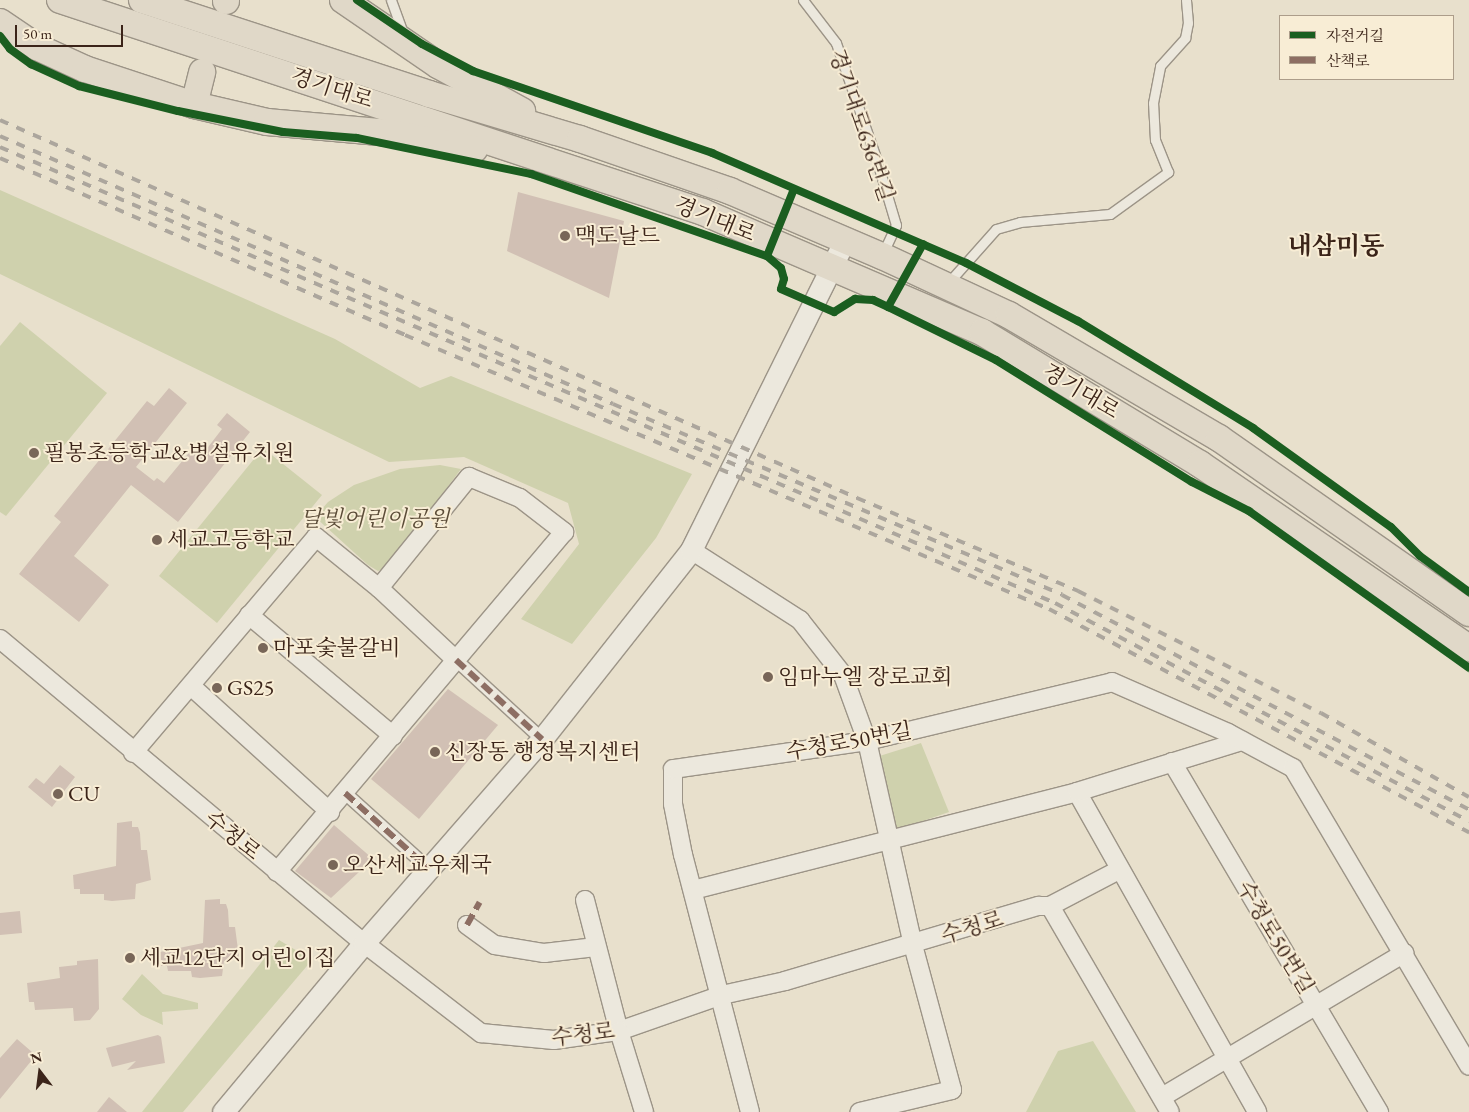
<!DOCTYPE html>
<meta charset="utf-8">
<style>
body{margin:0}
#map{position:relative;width:1469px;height:1112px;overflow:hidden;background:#e8e0cc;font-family:"EB Garamond","Noto Serif KR",serif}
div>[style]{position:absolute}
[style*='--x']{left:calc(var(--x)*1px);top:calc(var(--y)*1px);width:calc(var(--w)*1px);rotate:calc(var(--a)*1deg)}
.green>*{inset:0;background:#cfd1ad}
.building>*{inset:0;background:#d1c0b4}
.roads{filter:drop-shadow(1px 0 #9c9487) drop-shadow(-1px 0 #9c9487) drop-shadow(0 1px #9c9487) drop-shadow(0 -1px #9c9487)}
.service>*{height:9px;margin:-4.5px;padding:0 4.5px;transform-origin:4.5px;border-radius:4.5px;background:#ece8dd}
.pedestrian>*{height:12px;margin:-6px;padding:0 6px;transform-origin:6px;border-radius:6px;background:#ece8dd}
.minor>*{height:18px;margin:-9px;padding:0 9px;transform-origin:9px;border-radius:9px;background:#ece8dd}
.tertiary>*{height:21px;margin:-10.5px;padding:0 10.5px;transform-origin:10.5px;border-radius:10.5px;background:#ece8dd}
.primary>*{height:26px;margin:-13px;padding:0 13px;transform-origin:13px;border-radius:13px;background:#e0d8c8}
.rail>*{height:4px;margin-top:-2px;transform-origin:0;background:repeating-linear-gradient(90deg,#aca69d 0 9px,transparent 0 18px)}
.quiet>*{height:6px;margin-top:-3px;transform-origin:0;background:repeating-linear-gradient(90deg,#8d6e63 0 12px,transparent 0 18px)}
.cycleway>*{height:8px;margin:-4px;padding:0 4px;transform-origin:4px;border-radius:4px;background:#1b5e20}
.dots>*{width:14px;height:14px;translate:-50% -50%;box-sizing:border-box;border:2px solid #f8edd5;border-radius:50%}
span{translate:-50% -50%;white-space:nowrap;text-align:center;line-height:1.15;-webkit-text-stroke:4px #f8edd5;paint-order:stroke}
.street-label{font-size:22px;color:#3b2419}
.poi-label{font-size:22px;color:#3b2419}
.left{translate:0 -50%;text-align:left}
.park-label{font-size:22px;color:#5b4c38;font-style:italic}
.quarter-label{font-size:25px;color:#3b2419;font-weight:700}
.legend{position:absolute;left:1279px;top:15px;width:175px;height:65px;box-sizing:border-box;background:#f8edd5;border:1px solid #ac9d8a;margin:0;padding:6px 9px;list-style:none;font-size:15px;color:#3b2419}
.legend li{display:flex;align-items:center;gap:10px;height:25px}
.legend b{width:25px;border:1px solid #ac9d8a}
.north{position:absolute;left:15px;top:1047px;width:50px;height:50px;-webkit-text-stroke:4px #f8edd5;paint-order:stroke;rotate:345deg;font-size:14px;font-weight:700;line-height:20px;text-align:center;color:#3b2419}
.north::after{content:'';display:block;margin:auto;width:18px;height:22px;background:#3b2419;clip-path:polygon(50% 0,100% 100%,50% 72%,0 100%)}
.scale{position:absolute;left:15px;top:25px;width:108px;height:22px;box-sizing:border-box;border:2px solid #3b2419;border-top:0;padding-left:6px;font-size:15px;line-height:18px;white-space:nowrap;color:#3b2419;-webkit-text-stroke:4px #f8edd5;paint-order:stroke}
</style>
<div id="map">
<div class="green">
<i style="clip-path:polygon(0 190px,335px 339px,420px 388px,451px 376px,692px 474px,656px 538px,572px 644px,521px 619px,579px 544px,568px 503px,464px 457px,389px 462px,0 274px)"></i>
<i style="clip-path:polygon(20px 322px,107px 393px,6px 516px,0 512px,0 346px)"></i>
<i style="clip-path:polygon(263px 448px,322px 495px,217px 623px,159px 576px)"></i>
<i style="clip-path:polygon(440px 465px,461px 469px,388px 567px,378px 571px,368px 565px,315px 517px,328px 502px,354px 485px,400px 469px)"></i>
<i style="clip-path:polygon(921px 743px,949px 812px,888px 833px,870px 759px)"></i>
<i style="clip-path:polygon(279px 940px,312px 960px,183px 1112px,142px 1112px)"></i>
<i style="clip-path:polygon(142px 974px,163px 994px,198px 1003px,198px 1009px,162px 1012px,163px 1025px,141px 1015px,122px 999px)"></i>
<i style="clip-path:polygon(1093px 1041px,1136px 1112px,1026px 1112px,1058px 1051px)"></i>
</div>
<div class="building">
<i style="clip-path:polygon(518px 192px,624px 221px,609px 298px,507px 251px)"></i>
<i style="clip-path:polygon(169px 388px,187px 403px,136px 467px,154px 481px,157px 478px,164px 483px,193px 448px,202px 455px,222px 429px,217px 425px,227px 413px,250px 432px,178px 522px,131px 485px,74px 556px,109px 585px,79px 622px,19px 574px,61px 522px,54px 516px,147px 401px,154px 406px)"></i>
<i style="clip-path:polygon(448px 689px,498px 725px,419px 819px,371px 779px)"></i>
<i style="clip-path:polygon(60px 765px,75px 777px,52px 807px,28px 787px,36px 778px,44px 784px)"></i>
<i style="clip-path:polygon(132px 821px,132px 827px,138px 827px,140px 833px,141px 850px,147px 850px,151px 880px,136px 884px,135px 899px,112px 901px,104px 900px,104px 894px,80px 894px,80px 889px,74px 889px,73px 875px,116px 866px,117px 823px)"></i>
<i style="clip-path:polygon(334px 825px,373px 859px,331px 898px,295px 871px)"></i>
<i style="clip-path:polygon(220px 899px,220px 904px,226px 904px,228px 910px,229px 927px,235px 927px,239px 957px,224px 961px,222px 976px,200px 978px,192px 977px,191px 971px,168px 971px,167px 966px,161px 966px,160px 952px,203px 943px,205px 900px)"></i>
<i style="clip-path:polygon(20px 911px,22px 933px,0 935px,0 913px)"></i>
<i style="clip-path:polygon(98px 959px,99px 1009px,90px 1020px,74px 1021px,73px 1008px,35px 1010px,34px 1002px,29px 1002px,27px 983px,60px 978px,59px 967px,77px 965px,77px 961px)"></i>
<i style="clip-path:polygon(158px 1035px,161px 1037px,165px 1063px,127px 1070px,136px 1061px,112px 1067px,106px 1048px)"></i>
<i style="clip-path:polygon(17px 1039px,32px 1052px,28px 1057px,32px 1060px,0 1099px,0 1058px)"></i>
<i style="clip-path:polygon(109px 1097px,127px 1112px,97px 1112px)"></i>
</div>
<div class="roads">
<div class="service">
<i style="--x:391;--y:0;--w:35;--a:70"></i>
<i style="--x:803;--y:0;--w:54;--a:52.5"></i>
<i style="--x:836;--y:43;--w:122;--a:70.8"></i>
<i style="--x:876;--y:158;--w:70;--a:73.4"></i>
<i style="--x:896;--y:225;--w:31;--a:115"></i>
<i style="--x:948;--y:283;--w:72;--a:-48.4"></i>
<i style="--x:996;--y:229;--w:25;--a:-16"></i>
<i style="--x:1020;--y:222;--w:90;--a:-5.1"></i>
<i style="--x:1110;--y:214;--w:72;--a:-35.9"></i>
<i style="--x:1168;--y:172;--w:35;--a:-112"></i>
<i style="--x:1155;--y:140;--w:37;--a:-93"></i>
<i style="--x:1153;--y:103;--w:38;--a:-79"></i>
<i style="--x:1160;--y:66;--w:38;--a:-48"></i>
<i style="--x:1185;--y:38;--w:15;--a:-79"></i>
<i style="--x:1188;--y:23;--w:23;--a:-95"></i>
</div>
<div class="pedestrian">
<i style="--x:456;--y:660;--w:117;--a:42.6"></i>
<i style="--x:345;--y:793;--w:113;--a:42.1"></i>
</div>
<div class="minor">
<i style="--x:691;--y:550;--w:130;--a:32.7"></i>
<i style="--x:800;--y:620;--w:70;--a:52"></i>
<i style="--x:843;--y:675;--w:70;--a:70"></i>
<i style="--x:867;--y:741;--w:209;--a:77.3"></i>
<i style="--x:913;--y:945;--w:150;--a:74.9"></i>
<i style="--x:952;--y:1090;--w:95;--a:166.6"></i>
<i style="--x:379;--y:588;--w:105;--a:43.1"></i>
<i style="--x:249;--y:615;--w:188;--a:40"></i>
<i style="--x:0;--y:639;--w:474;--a:39.9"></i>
<i style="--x:364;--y:943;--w:148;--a:37.6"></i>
<i style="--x:481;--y:1033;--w:73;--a:5.5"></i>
<i style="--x:554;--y:1040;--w:66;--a:-7.9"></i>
<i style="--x:619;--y:1031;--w:109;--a:-19.3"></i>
<i style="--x:722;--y:995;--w:65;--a:-12.5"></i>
<i style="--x:785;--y:981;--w:265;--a:-16.5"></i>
<i style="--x:1039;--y:906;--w:11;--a:0"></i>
<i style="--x:1050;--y:906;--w:238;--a:59.8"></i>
<i style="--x:191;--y:686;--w:188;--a:42.2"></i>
<i style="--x:133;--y:753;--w:283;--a:-49.7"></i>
<i style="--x:316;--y:537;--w:81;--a:39"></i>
<i style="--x:379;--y:588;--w:143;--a:-51"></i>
<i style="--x:469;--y:477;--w:55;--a:22.4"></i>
<i style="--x:520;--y:498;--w:56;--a:37.7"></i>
<i style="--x:564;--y:532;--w:445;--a:130.2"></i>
<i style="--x:1172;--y:762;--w:407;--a:59.4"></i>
<i style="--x:1077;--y:792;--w:367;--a:60.6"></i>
<i style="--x:693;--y:890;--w:396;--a:-14.3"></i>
<i style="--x:1077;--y:792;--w:173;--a:-17.2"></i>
<i style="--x:585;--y:900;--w:135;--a:75.5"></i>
<i style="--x:619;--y:1031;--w:85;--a:72.8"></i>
<i style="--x:1050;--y:906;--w:78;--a:-27.6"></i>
<i style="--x:467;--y:925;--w:34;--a:36"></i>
<i style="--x:495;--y:945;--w:50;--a:9.3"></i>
<i style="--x:544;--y:953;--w:52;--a:-6.6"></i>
<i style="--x:1162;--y:1097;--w:282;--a:-30.7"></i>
<i style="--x:750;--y:1112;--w:266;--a:-104.6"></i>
<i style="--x:683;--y:855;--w:52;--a:-101.1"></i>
<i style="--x:673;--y:804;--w:35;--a:-90"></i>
<i style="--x:673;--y:769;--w:196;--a:-8.2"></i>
<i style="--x:867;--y:741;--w:252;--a:-13.5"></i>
<i style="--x:1112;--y:682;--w:127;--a:23.7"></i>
<i style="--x:1228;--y:733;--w:74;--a:28.3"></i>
<i style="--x:1293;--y:768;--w:346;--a:59.4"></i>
</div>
<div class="tertiary">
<i style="--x:223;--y:1112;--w:220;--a:-50.2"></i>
<i style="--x:364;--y:943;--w:271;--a:-48.9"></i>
<i style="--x:542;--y:739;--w:241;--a:-51.7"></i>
<i style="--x:691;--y:550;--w:346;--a:-63.6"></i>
</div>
<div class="primary">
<i style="--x:60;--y:0;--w:677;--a:18.25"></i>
<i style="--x:703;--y:212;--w:304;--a:23.3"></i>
<i style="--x:982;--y:332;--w:255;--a:31.2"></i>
<i style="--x:1200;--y:464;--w:326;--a:34.4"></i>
<i style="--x:142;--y:0;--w:302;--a:18.1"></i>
<i style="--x:429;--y:94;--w:158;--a:16.6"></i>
<i style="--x:580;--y:139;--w:159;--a:19.1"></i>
<i style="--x:730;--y:191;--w:165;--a:23.2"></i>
<i style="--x:882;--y:256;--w:140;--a:24.9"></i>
<i style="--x:1009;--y:315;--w:243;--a:30.4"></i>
<i style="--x:1219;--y:438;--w:305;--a:35"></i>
<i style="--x:343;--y:0;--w:115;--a:34.4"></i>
<i style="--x:438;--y:65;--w:96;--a:28.7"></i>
<i style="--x:226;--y:1;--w:1;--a:-90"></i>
<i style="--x:0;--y:22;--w:45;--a:34"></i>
<i style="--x:37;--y:47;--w:53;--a:24.6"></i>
<i style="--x:85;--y:69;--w:115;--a:18.3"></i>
<i style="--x:194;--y:105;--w:75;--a:13.1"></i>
<i style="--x:267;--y:122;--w:124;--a:5.1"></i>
<i style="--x:391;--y:133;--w:85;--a:10.9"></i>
<i style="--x:194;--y:105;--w:34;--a:-76"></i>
</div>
</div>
<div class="rail">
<i style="--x:0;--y:120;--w:937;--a:23.8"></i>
<i style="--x:857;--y:498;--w:240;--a:22.8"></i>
<i style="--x:1078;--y:591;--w:272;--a:26.7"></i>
<i style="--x:1321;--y:713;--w:170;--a:29.6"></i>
<i style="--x:0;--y:136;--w:669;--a:23.61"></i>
<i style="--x:613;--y:404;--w:488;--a:23"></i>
<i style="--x:1062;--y:595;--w:460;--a:27.8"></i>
<i style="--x:0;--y:147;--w:1149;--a:23.38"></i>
<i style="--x:1055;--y:603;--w:468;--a:27.8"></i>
<i style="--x:0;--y:158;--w:442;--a:23.6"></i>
<i style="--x:405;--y:335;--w:700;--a:23.05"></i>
<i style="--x:1049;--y:609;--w:476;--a:28"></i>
</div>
<div class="quiet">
<i style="--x:456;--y:660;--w:117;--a:42.6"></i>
<i style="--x:345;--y:793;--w:113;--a:42.1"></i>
<i style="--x:467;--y:925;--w:26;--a:-61"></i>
</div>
<div class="cycleway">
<i style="--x:357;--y:0;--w:78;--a:34.1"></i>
<i style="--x:422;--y:44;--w:58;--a:27.9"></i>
<i style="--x:473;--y:71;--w:253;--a:18.9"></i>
<i style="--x:712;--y:153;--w:277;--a:23.4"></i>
<i style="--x:966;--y:263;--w:126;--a:27.4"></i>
<i style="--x:1078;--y:321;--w:205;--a:31.4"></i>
<i style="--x:1253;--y:428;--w:170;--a:35.7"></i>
<i style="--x:1391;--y:527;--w:41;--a:45"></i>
<i style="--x:1420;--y:556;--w:61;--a:36.3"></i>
<i style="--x:0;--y:36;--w:16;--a:52"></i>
<i style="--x:10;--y:49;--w:26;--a:36"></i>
<i style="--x:31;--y:64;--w:53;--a:24.6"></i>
<i style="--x:79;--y:86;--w:102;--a:14.2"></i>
<i style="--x:178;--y:111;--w:107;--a:11.3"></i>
<i style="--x:283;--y:132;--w:74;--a:4.6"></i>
<i style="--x:357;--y:138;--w:178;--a:11.7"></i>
<i style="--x:531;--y:174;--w:250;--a:19.2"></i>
<i style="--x:767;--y:256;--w:18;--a:41"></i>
<i style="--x:781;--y:268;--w:11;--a:75"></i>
<i style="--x:784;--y:279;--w:10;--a:107"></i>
<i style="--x:781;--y:289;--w:58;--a:23.5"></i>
<i style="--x:834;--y:312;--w:25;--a:-32"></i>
<i style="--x:855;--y:299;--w:18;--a:3"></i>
<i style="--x:873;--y:300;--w:17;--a:25"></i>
<i style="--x:888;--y:307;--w:120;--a:26.1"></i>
<i style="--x:996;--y:360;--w:231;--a:31.9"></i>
<i style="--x:1192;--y:482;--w:64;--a:27"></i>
<i style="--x:1249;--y:511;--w:270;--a:35.5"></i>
<i style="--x:767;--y:256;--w:72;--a:-68.1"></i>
<i style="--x:888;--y:307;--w:72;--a:-60.9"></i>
</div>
<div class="dots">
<i style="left:565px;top:236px;background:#786658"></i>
<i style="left:34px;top:453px;background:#786658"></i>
<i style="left:157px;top:540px;background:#786658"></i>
<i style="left:263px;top:648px;background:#786658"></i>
<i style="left:768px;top:677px;background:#786658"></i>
<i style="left:217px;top:688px;background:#786658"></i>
<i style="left:435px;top:752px;background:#786658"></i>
<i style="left:58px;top:794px;background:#786658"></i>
<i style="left:333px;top:865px;background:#786658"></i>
<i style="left:130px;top:958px;background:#786658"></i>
</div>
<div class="street-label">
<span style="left:332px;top:88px;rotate:18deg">경기대로</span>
<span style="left:862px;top:125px;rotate:71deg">경기대로636번길</span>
<span style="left:715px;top:219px;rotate:22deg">경기대로</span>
<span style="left:1081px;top:391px;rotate:31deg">경기대로</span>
<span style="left:849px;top:741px;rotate:-10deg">수청로50번길</span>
<span style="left:233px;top:835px;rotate:39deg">수청로</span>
<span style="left:972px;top:927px;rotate:-17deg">수청로</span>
<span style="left:1276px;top:937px;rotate:59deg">수청로50번길</span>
<span style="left:583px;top:1034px;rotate:-7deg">수청로</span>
</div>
<div class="poi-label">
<span class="left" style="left:575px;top:236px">맥도날드</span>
<span class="left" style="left:44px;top:453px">필봉초등학교&amp;병설유치원</span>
<span class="left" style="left:167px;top:540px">세교고등학교</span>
<span class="left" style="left:273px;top:648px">마포숯불갈비</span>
<span class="left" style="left:778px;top:677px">임마누엘 장로교회</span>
<span class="left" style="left:227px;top:688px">GS25</span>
<span class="left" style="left:445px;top:752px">신장동 행정복지센터</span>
<span class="left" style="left:68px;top:794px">CU</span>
<span class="left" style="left:343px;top:865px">오산세교우체국</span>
<span class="left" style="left:140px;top:958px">세교12단지 어린이집</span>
</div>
<div class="park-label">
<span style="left:375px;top:519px">달빛어린이공원</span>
</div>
<div class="quarter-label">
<span style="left:1336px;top:245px">내삼미동</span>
</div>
<ul class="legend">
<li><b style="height:6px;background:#1b5e20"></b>자전거길</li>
<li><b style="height:6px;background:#8d6e63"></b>산책로</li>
</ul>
<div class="north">N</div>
<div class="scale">50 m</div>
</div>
